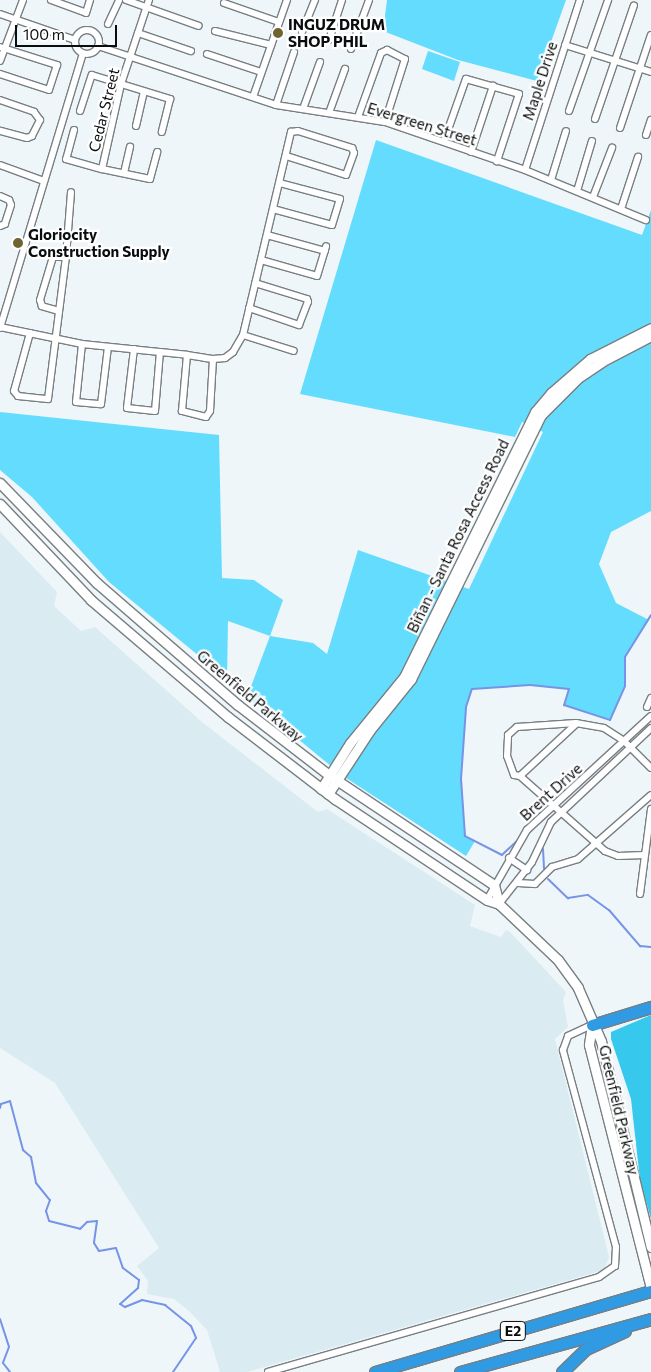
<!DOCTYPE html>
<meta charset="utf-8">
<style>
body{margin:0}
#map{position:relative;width:651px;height:1372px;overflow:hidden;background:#eef6f9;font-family:Commissioner,sans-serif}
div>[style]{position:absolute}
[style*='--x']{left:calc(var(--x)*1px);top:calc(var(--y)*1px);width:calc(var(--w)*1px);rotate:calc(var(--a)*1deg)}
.built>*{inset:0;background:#daecf1}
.green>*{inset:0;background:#64dcfe}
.forest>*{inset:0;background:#37c8ed}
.stream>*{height:2px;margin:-1px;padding:0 1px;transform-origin:1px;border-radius:1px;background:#7694e7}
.roads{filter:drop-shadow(1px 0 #787f82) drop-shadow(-1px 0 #787f82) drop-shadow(0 1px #787f82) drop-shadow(0 -1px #787f82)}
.street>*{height:6px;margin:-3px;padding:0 3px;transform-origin:3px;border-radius:3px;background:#fff}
.street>.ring{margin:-3px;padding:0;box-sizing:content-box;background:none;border:6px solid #fff;border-radius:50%}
.secondary>*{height:9px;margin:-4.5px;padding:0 4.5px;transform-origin:4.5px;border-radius:4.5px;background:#fff}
.highway>*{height:11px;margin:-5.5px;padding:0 5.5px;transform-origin:5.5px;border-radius:5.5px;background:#309ae3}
.dots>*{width:14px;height:14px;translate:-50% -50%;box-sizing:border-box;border:2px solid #fff;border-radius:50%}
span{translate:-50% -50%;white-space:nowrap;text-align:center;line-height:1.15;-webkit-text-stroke:4.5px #fff;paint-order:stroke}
.shield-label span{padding:1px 4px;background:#fff;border:1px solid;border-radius:4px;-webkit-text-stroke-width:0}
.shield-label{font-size:14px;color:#0a0d0e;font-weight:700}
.poi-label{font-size:15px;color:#0a0d0e;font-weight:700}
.left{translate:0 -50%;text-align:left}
.street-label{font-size:15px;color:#0a0d0e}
.scale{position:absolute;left:15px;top:25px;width:102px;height:22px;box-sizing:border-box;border:2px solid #0a0d0e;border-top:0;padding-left:6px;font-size:15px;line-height:18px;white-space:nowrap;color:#0a0d0e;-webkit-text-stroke:4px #fff;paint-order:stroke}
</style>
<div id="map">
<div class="built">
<i style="clip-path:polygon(0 532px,57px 592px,54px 606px,81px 631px,95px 627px,202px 722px,318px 812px,327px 809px,475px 905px,470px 926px,501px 937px,506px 930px,510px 932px,566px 992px,563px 1000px,568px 1027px,555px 1039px,609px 1257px,604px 1270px,247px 1372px,220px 1372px,207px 1330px,189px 1311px,174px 1299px,147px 1294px,148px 1281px,137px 1266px,159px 1248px,55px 1083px,0 1048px)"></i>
</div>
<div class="green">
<i style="clip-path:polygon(387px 0,566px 0,537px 81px,458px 60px,383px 31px)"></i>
<i style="clip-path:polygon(428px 51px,460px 62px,454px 81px,422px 69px)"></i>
<i style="clip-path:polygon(376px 140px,642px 235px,651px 210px,651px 511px,611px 532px,599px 564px,616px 603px,649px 620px,625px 657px,625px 686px,610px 720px,564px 705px,569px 689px,530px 685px,472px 689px,466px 707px,461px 779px,465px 836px,475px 841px,466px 856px,343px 776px,247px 697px,270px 636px,228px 621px,227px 679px,109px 582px,32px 497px,0 470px,0 412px,219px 435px,222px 578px,254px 580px,283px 600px,270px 636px,313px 643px,327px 654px,358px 550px,469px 589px,543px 432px,522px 422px,515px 437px,300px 394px)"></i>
</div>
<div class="forest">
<i style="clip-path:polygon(651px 1015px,651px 1219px,640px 1180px,631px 1099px,611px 1039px,611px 1032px)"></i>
</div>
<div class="stream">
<i style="--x:519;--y:839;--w:23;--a:137"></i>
<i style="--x:502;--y:855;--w:42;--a:-152.8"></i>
<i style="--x:465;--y:836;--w:57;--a:-94"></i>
<i style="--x:461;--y:779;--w:72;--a:-86"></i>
<i style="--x:466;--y:707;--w:19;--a:-72"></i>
<i style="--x:472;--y:689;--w:58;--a:-3.9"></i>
<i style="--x:530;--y:685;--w:39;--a:6"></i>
<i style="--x:569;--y:689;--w:17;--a:107"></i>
<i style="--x:564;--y:705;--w:48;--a:18.1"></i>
<i style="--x:610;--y:720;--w:37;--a:-66"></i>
<i style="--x:625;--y:686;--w:29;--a:-90"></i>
<i style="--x:625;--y:657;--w:49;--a:-58.2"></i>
<i style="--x:543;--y:849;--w:20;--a:87"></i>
<i style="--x:548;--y:879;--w:28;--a:44"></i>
<i style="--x:568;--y:898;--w:20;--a:-9"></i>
<i style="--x:588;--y:895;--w:26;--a:36"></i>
<i style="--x:609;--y:910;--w:48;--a:49.3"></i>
<i style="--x:640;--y:946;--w:11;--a:5"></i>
<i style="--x:0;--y:1108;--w:4;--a:-76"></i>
<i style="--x:1;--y:1104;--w:9;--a:-18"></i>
<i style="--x:10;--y:1101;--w:51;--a:75.1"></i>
<i style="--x:23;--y:1150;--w:11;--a:41"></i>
<i style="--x:31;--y:1157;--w:26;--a:79"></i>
<i style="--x:36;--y:1183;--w:22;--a:51"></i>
<i style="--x:50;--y:1200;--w:12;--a:110"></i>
<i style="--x:46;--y:1211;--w:10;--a:73"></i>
<i style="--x:49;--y:1221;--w:32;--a:14"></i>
<i style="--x:80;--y:1229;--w:10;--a:-45"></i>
<i style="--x:87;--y:1222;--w:10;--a:-6"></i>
<i style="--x:97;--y:1221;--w:22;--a:98"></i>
<i style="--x:94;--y:1243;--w:9;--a:58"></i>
<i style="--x:99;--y:1251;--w:17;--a:-10"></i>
<i style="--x:116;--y:1248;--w:21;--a:71"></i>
<i style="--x:123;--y:1268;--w:20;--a:37"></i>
<i style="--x:139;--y:1280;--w:8;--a:97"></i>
<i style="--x:138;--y:1288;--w:24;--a:138"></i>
<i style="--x:120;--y:1304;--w:6;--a:31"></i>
<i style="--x:125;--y:1307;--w:18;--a:-22"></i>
<i style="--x:142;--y:1300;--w:24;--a:12"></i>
<i style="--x:165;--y:1305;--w:33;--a:39"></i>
<i style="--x:191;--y:1326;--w:13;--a:67"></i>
<i style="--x:196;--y:1338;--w:41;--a:124.1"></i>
<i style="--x:0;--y:1319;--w:29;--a:72"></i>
<i style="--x:9;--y:1347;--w:17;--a:111"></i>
<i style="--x:3;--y:1363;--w:11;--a:52"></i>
</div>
<div class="roads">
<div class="street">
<i style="--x:51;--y:0;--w:37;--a:20"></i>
<i style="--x:86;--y:13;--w:14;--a:-73"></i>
<i style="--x:126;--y:0;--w:77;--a:19.6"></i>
<i style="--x:224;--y:3;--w:58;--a:19.1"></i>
<i style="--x:0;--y:14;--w:79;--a:19.1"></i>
<i style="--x:108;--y:24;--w:26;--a:-65"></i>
<i class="ring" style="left:75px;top:30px;width:18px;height:18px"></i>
<i style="--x:215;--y:31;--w:58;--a:14"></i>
<i style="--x:302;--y:32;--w:35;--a:-68"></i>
<i style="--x:138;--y:33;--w:56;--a:18.8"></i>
<i style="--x:329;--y:40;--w:42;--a:-72"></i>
<i style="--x:565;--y:45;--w:90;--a:17.4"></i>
<i style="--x:98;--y:46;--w:188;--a:18.3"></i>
<i style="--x:276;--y:105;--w:110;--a:8.9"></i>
<i style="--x:385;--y:122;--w:148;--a:18.9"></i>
<i style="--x:525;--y:170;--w:131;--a:22.5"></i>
<i style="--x:0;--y:47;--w:60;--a:17.5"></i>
<i style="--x:57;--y:65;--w:26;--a:108"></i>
<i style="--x:49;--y:90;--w:52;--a:-161.9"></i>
<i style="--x:351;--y:49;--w:52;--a:-69.8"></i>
<i style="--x:207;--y:54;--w:57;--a:18.4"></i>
<i style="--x:0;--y:61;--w:65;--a:-69.3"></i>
<i style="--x:253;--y:97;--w:103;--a:-70.7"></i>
<i style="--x:0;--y:100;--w:36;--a:19"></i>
<i style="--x:34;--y:112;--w:10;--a:53"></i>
<i style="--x:40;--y:120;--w:18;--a:117"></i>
<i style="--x:32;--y:136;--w:5;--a:158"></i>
<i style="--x:27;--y:138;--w:28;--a:-165"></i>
<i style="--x:276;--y:105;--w:56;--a:-71.2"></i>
<i style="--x:303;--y:109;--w:50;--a:-70.1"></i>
<i style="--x:80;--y:111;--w:38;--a:-72"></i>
<i style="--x:92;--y:75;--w:82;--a:17.1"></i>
<i style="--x:170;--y:99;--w:34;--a:104"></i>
<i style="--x:569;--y:111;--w:118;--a:-70.6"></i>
<i style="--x:329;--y:113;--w:47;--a:-70"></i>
<i style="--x:358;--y:117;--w:68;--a:-70.2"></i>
<i style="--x:381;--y:53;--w:7;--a:-27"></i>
<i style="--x:387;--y:50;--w:20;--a:27"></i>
<i style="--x:405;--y:59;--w:66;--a:107.6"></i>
<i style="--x:595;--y:119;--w:120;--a:-71.1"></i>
<i style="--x:136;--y:126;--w:35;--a:-77"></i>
<i style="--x:620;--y:128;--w:98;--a:-71.6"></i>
<i style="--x:74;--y:130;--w:30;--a:105"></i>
<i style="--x:66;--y:159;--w:37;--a:16"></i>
<i style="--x:102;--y:169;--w:49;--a:11.8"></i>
<i style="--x:150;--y:179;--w:28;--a:-75"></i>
<i style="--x:646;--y:135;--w:16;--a:-72"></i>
<i style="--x:444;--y:141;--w:66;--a:-70.5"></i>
<i style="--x:466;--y:79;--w:55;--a:15.8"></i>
<i style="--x:519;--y:94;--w:71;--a:108.2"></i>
<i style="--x:471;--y:152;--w:70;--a:-71.6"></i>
<i style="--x:0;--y:165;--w:47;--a:20"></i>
<i style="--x:102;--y:169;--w:87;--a:-77.4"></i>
<i style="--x:121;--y:84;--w:89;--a:-71.6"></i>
<i style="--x:525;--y:170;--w:179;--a:-72.1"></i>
<i style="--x:124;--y:173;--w:27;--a:-77"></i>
<i style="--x:551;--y:180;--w:51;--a:-73"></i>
<i style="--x:577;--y:191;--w:52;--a:-73.3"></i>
<i style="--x:0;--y:196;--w:10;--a:24"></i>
<i style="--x:9;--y:200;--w:5;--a:68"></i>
<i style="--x:11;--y:205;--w:20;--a:108"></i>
<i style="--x:5;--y:224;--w:5;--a:158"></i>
<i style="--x:593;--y:197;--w:53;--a:-68.8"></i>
<i style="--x:273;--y:209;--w:61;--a:15.2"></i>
<i style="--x:332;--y:225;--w:27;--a:-73"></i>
<i style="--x:340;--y:199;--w:62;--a:-165.1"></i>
<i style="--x:621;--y:209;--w:55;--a:-71.9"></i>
<i style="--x:267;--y:235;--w:60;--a:15.4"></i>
<i style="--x:261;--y:260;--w:58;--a:15.9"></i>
<i style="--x:317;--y:276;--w:31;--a:-73"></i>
<i style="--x:249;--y:308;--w:53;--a:18.8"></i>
<i style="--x:299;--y:325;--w:25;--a:-69"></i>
<i style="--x:308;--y:302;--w:3;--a:-108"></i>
<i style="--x:307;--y:299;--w:54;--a:-162.9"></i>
<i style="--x:59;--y:311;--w:18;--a:-164"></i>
<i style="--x:42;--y:306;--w:6;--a:-108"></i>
<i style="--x:40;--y:300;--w:45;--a:-73.2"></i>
<i style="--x:53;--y:257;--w:13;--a:0"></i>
<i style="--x:0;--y:327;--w:84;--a:11.7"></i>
<i style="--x:82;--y:344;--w:78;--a:5.9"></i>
<i style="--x:160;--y:352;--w:27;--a:6"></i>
<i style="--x:187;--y:355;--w:18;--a:9"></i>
<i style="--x:205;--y:358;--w:8;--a:7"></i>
<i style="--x:213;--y:359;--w:52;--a:93.3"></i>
<i style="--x:210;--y:411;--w:7;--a:124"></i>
<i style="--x:206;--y:417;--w:25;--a:-166"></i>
<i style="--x:182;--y:411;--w:56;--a:-84.9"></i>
<i style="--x:0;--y:328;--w:287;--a:-73.2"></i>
<i style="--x:30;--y:333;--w:60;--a:105.4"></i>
<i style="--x:14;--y:391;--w:6;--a:51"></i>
<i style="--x:18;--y:396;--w:30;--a:6"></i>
<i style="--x:48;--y:399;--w:143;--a:-82.8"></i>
<i style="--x:66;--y:257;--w:65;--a:-85.6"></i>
<i style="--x:243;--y:335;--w:53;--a:17.4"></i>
<i style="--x:82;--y:344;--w:58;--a:95.9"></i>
<i style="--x:76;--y:402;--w:25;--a:5"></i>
<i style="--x:101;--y:404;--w:57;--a:-83"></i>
<i style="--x:134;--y:349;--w:59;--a:96.8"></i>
<i style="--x:127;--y:408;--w:28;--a:6"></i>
<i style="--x:155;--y:411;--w:59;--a:-85.2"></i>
<i style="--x:213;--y:359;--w:12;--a:-5"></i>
<i style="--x:225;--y:358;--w:10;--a:-37"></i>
<i style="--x:233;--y:352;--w:20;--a:-60"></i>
<i style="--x:243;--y:335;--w:209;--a:-76.7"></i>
<i style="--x:291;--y:132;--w:7;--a:-8"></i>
<i style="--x:298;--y:131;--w:57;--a:17.5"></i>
<i style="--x:352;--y:148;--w:5;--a:68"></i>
<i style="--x:354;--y:153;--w:23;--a:110"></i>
<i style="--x:346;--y:175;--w:63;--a:-162.4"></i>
<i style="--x:647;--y:707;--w:10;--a:-66"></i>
<i style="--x:520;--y:776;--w:76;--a:-42.9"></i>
<i style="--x:644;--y:855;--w:26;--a:178"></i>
<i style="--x:618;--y:856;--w:14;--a:-159"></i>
<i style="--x:605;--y:851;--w:113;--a:-138.6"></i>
<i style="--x:520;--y:776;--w:6;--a:-171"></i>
<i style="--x:514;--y:775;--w:20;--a:-110"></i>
<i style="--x:507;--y:756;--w:21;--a:-87"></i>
<i style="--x:508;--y:735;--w:12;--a:-42"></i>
<i style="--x:517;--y:727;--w:59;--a:-3.9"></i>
<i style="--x:576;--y:723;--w:28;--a:10"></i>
<i style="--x:604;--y:728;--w:24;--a:33"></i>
<i style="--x:624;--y:741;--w:38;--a:45"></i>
<i style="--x:509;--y:858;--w:22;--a:34"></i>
<i style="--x:518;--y:883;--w:17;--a:3"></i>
<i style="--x:535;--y:884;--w:24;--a:-45"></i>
<i style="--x:552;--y:867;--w:27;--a:-17"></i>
<i style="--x:578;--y:859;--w:97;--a:-41.2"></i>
<i style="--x:640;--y:894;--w:86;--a:-82.6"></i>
<i style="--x:487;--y:900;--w:81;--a:-60.3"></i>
<i style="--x:527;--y:830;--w:168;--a:-42.6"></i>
<i style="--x:499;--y:904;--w:53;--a:-51.8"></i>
<i style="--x:532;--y:862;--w:44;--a:-64.6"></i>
<i style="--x:551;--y:822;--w:137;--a:-43.2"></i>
<i style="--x:268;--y:1372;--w:344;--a:-16"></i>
<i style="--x:599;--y:1277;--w:19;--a:-35"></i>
<i style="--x:615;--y:1266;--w:19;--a:-87"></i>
<i style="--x:616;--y:1247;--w:204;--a:-105.1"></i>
<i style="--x:563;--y:1050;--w:15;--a:-70"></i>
<i style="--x:568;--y:1036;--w:26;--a:-25"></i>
</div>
<div class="secondary">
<i style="--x:0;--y:483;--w:139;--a:45.9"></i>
<i style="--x:97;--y:583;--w:186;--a:40.9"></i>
<i style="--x:238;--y:705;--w:115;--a:37.6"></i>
<i style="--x:329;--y:775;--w:198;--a:33.7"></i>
<i style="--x:494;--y:885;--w:20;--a:75"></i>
<i style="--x:0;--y:504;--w:132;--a:46.5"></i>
<i style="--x:91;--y:600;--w:180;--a:40.5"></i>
<i style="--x:228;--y:717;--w:135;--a:37.5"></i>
<i style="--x:335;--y:799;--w:182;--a:33.6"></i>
<i style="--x:487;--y:900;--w:13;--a:18"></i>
<i style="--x:499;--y:904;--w:81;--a:43.5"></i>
<i style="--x:558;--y:960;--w:34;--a:54"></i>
<i style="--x:578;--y:988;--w:58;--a:66.5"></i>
<i style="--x:601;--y:1041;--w:212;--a:76.4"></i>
<i style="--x:321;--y:789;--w:54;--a:-57.8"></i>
<i style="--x:350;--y:743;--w:85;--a:-50.7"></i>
<i style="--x:404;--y:677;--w:296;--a:-63.7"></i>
<i style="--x:535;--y:412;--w:25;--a:-50"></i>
<i style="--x:551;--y:393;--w:52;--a:-41.1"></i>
<i style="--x:590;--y:359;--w:68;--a:-26.9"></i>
<i style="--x:328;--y:794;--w:77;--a:-56.7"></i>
<i style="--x:370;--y:730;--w:65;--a:-51.2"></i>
<i style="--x:411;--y:679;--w:294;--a:-63.8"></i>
<i style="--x:541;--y:415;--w:52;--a:-45"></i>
<i style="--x:578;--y:378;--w:30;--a:-34"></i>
<i style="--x:603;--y:361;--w:54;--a:-27.5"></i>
<i style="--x:592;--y:1025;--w:20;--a:99"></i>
<i style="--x:589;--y:1045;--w:252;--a:75.7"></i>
</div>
<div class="highway">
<i style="--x:592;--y:1025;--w:62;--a:-17"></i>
<i style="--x:375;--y:1372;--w:288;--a:-16.4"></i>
<i style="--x:460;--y:1372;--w:198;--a:-15.5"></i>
<i style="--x:562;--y:1372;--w:33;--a:-44"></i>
<i style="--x:586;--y:1349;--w:43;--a:-24.8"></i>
</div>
</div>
<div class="dots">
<i style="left:278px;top:33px;background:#6f6532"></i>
<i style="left:18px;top:243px;background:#6f6532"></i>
</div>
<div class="shield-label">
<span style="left:513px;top:1331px">E2</span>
</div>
<div class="poi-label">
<span class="left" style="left:288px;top:33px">INGUZ DRUM<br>SHOP PHIL</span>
<span class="left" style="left:28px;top:243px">Gloriocity<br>Construction Supply</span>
</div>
<div class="street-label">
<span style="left:540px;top:81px;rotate:-72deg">Maple Drive</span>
<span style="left:104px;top:110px;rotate:-76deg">Cedar Street</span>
<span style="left:422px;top:124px;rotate:17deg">Evergreen Street</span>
<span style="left:458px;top:536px;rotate:-64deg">Biñan - Santa Rosa Access Road</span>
<span style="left:250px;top:696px;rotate:40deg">Greenfield Parkway</span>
<span style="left:551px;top:792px;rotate:-42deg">Brent Drive</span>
<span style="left:619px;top:1110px;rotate:77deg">Greenfield Parkway</span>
</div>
<div class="scale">100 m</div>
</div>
